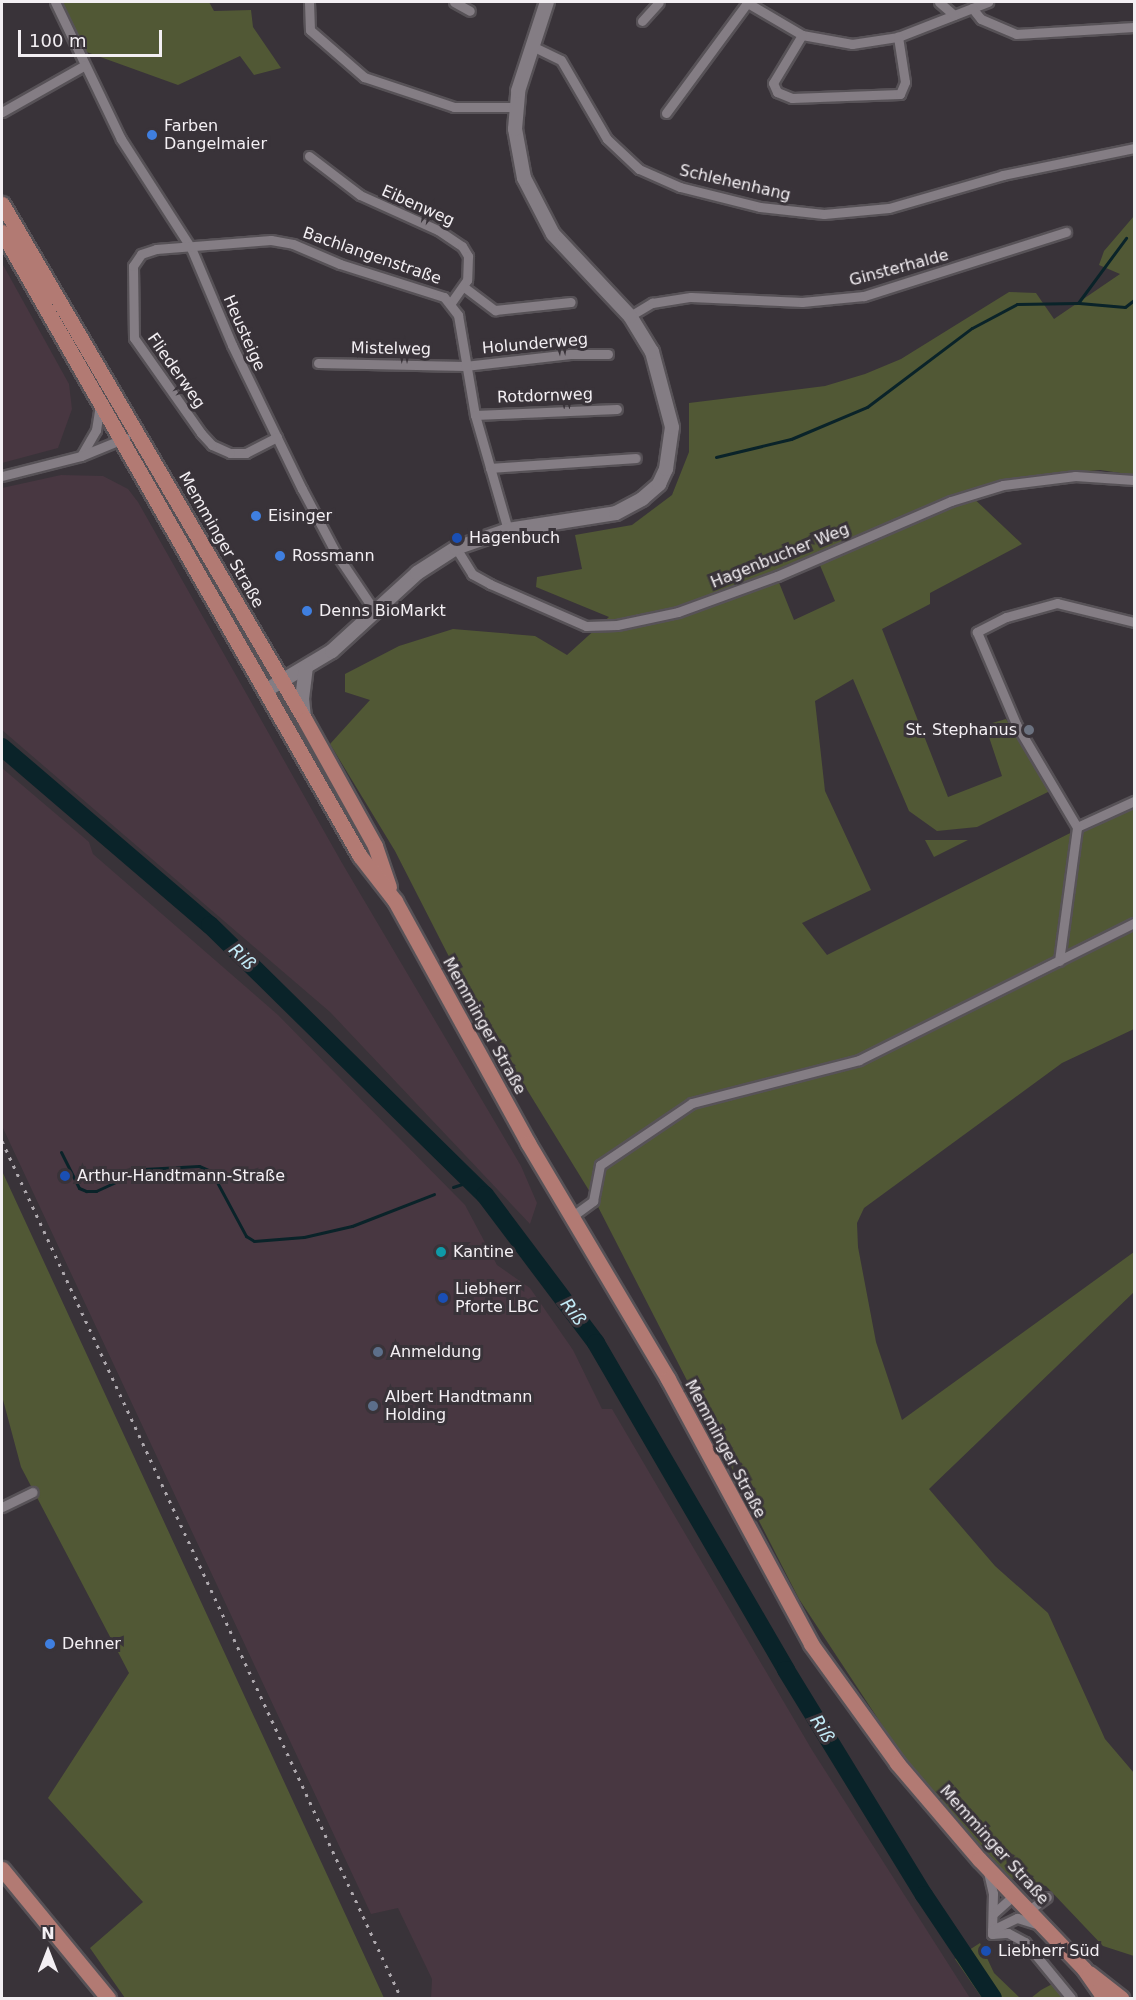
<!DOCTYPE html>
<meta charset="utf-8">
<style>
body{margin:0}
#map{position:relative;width:1136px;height:2000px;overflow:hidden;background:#393339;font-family:"DejaVu Sans",sans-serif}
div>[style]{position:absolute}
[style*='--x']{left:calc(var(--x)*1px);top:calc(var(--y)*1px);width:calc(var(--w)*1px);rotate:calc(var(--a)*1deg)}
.industrial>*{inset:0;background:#483741}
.green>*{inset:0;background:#515835}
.stream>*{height:3px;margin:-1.5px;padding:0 1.5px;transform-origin:1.5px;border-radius:1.5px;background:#0a2329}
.river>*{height:18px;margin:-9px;padding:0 9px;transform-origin:9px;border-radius:9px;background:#0a2329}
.roads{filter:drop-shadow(2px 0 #575257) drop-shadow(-2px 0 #575257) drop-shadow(0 2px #575257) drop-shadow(0 -2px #575257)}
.street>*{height:9px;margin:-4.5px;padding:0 4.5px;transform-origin:4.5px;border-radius:4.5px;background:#847d84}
.secondary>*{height:14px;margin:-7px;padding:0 7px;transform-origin:7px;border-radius:7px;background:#847d84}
.primary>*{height:15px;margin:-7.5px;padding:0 7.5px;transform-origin:7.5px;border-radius:7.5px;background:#b27a73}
.rail>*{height:3px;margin-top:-1.5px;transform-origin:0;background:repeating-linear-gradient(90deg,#ada8ad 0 3px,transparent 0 9px)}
.dots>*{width:16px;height:16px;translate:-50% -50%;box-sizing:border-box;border:3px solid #393339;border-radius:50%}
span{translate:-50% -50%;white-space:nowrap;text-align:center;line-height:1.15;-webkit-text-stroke:6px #393339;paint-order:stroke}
.poi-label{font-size:16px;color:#f3eff3}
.left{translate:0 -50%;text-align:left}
.right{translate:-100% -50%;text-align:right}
.street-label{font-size:16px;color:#f3eff3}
.water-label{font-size:18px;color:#c3ebf7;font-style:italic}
.frame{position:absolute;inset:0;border:3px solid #f3eff3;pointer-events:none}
.north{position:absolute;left:18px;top:1922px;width:60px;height:60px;-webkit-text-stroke:4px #393339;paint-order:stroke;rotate:0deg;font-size:16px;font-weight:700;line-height:24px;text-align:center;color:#f3eff3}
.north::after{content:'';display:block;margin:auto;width:21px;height:27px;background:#f3eff3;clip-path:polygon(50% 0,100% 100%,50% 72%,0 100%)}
.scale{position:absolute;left:18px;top:30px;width:144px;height:27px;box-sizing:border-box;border:3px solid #f3eff3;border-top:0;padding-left:8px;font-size:18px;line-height:21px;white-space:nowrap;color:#f3eff3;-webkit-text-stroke:4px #393339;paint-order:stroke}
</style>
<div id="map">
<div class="industrial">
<i style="clip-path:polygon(2px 263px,69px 384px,72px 409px,58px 448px,2px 463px)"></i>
<i style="clip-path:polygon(61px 475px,103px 476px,128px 489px,138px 502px,342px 863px,521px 1166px,537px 1203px,530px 1224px,330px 1012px,2px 730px,2px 488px)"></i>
<i style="clip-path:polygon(2px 768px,89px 842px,93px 854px,278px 1015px,465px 1205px,497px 1265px,530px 1288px,573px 1350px,602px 1409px,612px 1409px,812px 1750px,970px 1998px,431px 1998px,432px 1979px,398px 1908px,371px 1914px,2px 1126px)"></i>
</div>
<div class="green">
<i style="clip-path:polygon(56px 2px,209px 2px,214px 11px,251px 10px,253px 27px,281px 68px,254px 75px,240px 56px,178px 85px,81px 50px)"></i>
<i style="clip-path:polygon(evenodd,1134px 216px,1134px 475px,1100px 470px,1057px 474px,968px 493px,1022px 544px,930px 593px,930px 604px,882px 629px,948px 797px,1002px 776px,985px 725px,1006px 719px,1050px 791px,977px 827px,937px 831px,909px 811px,853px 679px,815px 701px,825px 791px,871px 890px,802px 923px,827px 955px,1134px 801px,1134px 1029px,1062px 1063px,864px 1208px,857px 1223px,858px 1247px,876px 1342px,902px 1420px,1134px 1252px,1134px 1292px,929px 1489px,995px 1566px,1048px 1613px,1105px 1739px,1134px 1773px,1134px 1956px,1103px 1946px,1046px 1886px,1005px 1877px,917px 1778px,799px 1599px,593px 1197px,467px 992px,395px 851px,330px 744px,370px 700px,345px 692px,345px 674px,399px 646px,453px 629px,535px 636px,567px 655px,609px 617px,536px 587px,537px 577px,582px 569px,575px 535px,632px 525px,672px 495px,689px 452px,689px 403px,825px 386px,865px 374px,901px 359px,1009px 292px,1036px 293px,1054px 319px,1120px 274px,1099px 265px,1104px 251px,1134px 216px,819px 563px,835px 601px,794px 620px,778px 580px,819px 563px)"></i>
<i style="clip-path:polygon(925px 840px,968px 840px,934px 857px)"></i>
<i style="clip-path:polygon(2px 1171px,384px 1998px,125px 1998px,90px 1948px,143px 1902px,48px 1798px,129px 1673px,21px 1467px,2px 1396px)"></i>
<i style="clip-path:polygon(980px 1943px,994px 1973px,1020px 1998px,982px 1998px,955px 1959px)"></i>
<i style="clip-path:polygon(1054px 1983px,1064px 1998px,1031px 1998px,1041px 1990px)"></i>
</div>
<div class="stream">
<i style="--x:1079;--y:303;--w:46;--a:5"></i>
<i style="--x:1125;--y:307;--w:11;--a:-38"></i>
<i style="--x:716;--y:457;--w:77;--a:-13.5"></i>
<i style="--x:791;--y:439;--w:82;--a:-22.8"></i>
<i style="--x:867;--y:407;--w:131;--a:-37"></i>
<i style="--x:972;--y:328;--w:51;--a:-28.1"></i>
<i style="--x:1017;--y:304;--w:61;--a:-0.9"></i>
<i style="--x:1078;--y:303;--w:81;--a:-53.6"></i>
<i style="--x:61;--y:1152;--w:40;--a:63.4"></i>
<i style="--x:79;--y:1188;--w:8;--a:23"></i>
<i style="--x:86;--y:1191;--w:10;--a:0"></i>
<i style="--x:96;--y:1191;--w:53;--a:-24.6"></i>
<i style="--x:144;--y:1169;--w:55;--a:-3.1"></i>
<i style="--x:199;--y:1166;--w:13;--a:23"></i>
<i style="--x:211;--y:1171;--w:74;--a:61.7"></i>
<i style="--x:246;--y:1236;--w:9;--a:32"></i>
<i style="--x:254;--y:1241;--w:50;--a:-4.6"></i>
<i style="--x:304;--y:1237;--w:49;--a:-12.9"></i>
<i style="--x:352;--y:1226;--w:88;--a:-21.3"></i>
<i style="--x:453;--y:1187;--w:19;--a:-18"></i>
</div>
<div class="river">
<i style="--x:2;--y:747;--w:274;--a:40.6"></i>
<i style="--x:210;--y:925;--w:385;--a:44.5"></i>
<i style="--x:485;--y:1195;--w:185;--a:53.1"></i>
<i style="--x:596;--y:1343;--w:378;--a:59.8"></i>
<i style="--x:786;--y:1670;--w:264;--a:58.5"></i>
<i style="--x:924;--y:1895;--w:124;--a:56.2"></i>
</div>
<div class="roads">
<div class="street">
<i style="--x:55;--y:2;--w:152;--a:64.3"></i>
<i style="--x:121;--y:139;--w:130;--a:57.3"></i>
<i style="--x:191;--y:248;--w:105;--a:67.1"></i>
<i style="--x:232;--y:345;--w:160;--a:64.1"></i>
<i style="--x:302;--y:489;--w:75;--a:62.1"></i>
<i style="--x:337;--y:555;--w:70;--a:56.1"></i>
<i style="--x:309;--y:2;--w:28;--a:88"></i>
<i style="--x:310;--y:30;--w:72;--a:41"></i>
<i style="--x:364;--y:77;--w:95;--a:18.4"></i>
<i style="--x:454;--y:107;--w:62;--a:0"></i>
<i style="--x:454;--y:2;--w:18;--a:29"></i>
<i style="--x:746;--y:2;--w:65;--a:30.5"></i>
<i style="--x:802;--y:35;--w:51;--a:10.2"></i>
<i style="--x:852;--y:44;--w:47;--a:-8.7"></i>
<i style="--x:898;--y:37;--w:97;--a:-21.3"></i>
<i style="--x:939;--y:2;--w:20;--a:41"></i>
<i style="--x:972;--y:8;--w:14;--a:51"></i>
<i style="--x:981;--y:19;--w:38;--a:23"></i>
<i style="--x:1016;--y:34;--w:118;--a:-3.4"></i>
<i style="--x:642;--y:21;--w:25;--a:-48"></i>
<i style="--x:802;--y:35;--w:56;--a:121.1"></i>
<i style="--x:773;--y:83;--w:10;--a:66"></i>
<i style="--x:777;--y:92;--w:16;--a:22"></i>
<i style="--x:792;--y:98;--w:108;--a:-2.1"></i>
<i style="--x:900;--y:94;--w:13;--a:-67"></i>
<i style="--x:905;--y:82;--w:46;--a:-98.8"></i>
<i style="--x:530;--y:45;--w:34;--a:26"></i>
<i style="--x:561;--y:60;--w:91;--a:59.8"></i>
<i style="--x:607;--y:139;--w:44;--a:43.2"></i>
<i style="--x:639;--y:169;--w:45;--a:23.7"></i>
<i style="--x:680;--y:187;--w:82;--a:14"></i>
<i style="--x:760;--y:207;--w:64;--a:6.2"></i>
<i style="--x:824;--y:214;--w:65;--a:-5.3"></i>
<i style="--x:889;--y:208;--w:119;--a:-16.1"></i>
<i style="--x:1003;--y:175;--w:134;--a:-11.6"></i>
<i style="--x:2;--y:112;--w:95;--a:-29.5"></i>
<i style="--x:666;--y:113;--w:137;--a:-53.6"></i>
<i style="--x:309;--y:156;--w:64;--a:37.4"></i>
<i style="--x:360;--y:195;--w:85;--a:24.2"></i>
<i style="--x:438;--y:230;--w:29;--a:34"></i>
<i style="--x:462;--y:246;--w:12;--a:59"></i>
<i style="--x:468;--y:256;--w:24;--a:92"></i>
<i style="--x:467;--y:280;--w:28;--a:125"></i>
<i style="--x:464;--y:287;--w:39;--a:37"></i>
<i style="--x:495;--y:310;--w:76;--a:-6"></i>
<i style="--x:630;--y:316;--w:26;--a:-31"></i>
<i style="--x:652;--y:303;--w:39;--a:-9"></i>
<i style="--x:691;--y:297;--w:111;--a:2.6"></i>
<i style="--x:802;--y:302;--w:62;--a:-5.5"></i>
<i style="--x:864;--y:296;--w:212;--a:-17.6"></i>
<i style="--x:318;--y:363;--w:147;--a:1.2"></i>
<i style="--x:465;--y:366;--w:106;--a:-6.5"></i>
<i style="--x:570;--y:354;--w:38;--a:0"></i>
<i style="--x:475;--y:415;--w:142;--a:-2.4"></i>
<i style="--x:277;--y:437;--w:35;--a:153"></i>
<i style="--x:246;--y:453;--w:16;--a:180"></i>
<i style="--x:230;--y:453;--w:20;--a:-156"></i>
<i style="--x:212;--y:445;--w:16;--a:-133"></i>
<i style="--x:201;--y:433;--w:116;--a:-125.2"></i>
<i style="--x:134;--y:338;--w:72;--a:-90.8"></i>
<i style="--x:133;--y:266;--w:14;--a:-56"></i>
<i style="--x:141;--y:254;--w:16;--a:-18"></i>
<i style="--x:156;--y:249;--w:115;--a:-4.5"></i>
<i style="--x:271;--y:240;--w:22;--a:10"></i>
<i style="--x:293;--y:244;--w:51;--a:23.1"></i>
<i style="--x:340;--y:264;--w:109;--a:17.6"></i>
<i style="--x:444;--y:297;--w:23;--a:52"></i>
<i style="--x:458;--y:315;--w:101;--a:80.4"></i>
<i style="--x:475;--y:415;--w:120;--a:74"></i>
<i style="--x:81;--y:456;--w:30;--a:-60"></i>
<i style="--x:96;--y:430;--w:24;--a:-81"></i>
<i style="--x:490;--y:468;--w:146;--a:-3.9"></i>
<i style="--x:2;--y:476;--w:81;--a:-14.2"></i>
<i style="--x:81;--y:456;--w:48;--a:-22.2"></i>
<i style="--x:456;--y:548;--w:31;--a:58"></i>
<i style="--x:472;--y:574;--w:21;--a:29"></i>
<i style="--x:490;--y:584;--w:105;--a:23.6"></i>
<i style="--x:586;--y:626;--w:31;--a:-2"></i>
<i style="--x:617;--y:625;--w:62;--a:-12"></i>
<i style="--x:678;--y:612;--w:105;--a:-20"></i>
<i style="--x:777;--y:576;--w:189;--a:-23.3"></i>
<i style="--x:951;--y:501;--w:54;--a:-17.1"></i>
<i style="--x:1003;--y:485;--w:73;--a:-7.1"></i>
<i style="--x:1075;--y:476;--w:59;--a:3.9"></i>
<i style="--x:1134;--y:622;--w:79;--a:-166.1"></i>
<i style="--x:1057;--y:603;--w:53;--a:164.6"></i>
<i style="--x:1006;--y:617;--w:33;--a:153"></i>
<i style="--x:977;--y:632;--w:100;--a:67"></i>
<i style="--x:1016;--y:724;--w:120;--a:59.4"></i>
<i style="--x:1077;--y:827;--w:63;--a:-24.5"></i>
<i style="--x:1059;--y:961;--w:135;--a:-82.3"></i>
<i style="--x:574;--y:1215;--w:24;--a:-36"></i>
<i style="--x:593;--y:1201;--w:37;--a:-79"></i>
<i style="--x:600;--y:1165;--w:111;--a:-34"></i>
<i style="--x:692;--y:1103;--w:172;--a:-14.4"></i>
<i style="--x:859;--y:1060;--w:307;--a:-26.5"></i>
<i style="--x:2;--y:1507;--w:34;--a:-26"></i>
<i style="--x:988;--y:1872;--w:22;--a:77"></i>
<i style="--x:993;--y:1893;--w:41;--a:91.4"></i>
<i style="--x:992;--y:1934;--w:16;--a:-4"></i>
<i style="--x:1008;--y:1933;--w:19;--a:28"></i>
<i style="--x:1025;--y:1942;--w:72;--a:50.6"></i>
<i style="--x:1029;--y:1910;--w:22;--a:-36"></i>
<i style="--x:993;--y:1914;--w:28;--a:-42"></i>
<i style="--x:992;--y:1930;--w:28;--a:-26"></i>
<i style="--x:1017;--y:1918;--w:21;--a:17"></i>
</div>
<div class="secondary">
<i style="--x:265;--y:691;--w:78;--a:-30.8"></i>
<i style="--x:332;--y:651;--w:115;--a:-42.5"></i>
<i style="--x:417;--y:573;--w:46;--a:-32.7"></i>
<i style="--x:456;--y:548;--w:55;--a:-19.1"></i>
<i style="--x:508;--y:530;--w:109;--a:-8.9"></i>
<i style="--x:616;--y:513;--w:30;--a:-28"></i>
<i style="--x:642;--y:499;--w:23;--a:-41"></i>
<i style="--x:659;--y:484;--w:17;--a:-65"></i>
<i style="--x:666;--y:469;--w:42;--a:-81.9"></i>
<i style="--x:672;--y:427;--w:78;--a:-104.9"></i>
<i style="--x:652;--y:352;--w:42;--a:-121.4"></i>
<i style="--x:630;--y:316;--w:112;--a:-133.2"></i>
<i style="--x:553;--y:234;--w:63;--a:-117.4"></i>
<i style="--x:524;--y:178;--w:50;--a:-100.4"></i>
<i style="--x:515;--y:129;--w:38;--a:-85"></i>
<i style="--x:518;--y:91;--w:94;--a:-72"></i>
<i style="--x:304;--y:718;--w:19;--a:-96"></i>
<i style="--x:302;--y:699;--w:31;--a:-83"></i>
</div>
<div class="primary">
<i style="--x:2;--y:204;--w:598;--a:59.58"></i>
<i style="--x:305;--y:720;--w:144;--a:60.9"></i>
<i style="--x:375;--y:846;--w:43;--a:71.1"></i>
<i style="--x:2;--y:232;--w:719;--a:60.16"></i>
<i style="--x:360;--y:856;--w:57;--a:52.1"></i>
<i style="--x:395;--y:901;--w:276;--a:61.2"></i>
<i style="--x:528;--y:1143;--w:274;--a:59.3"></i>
<i style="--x:668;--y:1379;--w:301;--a:61.6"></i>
<i style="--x:811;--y:1644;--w:147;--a:54.1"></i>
<i style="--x:897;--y:1763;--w:126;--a:49.5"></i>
<i style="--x:979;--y:1859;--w:152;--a:46.3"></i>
<i style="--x:1084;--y:1969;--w:35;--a:55"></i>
<i style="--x:2;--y:1869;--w:167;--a:50.6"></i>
<i style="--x:1089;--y:1973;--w:41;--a:38"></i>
</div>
</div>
<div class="rail">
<i style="--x:2;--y:1141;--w:945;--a:65.03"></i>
</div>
<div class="dots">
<i style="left:152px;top:135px;background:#3f7fe0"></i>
<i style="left:256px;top:516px;background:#3f7fe0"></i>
<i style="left:457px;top:538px;background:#1a4fb4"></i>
<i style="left:280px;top:556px;background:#3f7fe0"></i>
<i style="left:307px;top:611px;background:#3f7fe0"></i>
<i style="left:1029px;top:730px;background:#6b7280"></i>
<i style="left:65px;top:1176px;background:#1a4fb4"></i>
<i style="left:441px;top:1252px;background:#0f9aa8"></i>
<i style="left:443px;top:1298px;background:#1a4fb4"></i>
<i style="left:378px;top:1352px;background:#5c6f8a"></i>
<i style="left:373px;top:1406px;background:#5c6f8a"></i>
<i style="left:50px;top:1644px;background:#3f7fe0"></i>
<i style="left:986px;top:1951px;background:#1a4fb4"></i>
</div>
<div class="poi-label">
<span class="left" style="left:164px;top:135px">Farben<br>Dangelmaier</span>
<span class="left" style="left:268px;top:516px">Eisinger</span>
<span class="left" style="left:469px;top:538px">Hagenbuch</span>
<span class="left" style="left:292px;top:556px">Rossmann</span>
<span class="left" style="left:319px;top:611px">Denns BioMarkt</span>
<span class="right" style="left:1017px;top:730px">St. Stephanus</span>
<span class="left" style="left:77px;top:1176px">Arthur-Handtmann-Straße</span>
<span class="left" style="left:453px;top:1252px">Kantine</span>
<span class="left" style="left:455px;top:1298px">Liebherr<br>Pforte LBC</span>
<span class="left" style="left:390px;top:1352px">Anmeldung</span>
<span class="left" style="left:385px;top:1406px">Albert Handtmann<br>Holding</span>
<span class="left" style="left:62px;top:1644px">Dehner</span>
<span class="left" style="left:998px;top:1951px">Liebherr Süd</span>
</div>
<div class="street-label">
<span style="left:735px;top:183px;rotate:13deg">Schlehenhang</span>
<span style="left:418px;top:206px;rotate:24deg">Eibenweg</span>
<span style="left:372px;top:256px;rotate:19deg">Bachlangenstraße</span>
<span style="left:899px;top:268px;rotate:-15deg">Ginsterhalde</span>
<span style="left:244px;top:333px;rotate:66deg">Heusteige</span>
<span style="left:535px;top:344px;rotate:-5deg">Holunderweg</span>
<span style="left:391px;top:349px;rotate:1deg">Mistelweg</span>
<span style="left:176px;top:371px;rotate:55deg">Fliederweg</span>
<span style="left:545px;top:396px;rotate:-2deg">Rotdornweg</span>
<span style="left:221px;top:540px;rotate:60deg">Memminger Straße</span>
<span style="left:780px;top:556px;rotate:-22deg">Hagenbucher Weg</span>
<span style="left:484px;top:1026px;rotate:61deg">Memminger Straße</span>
<span style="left:725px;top:1449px;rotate:62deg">Memminger Straße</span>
<span style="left:994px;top:1845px;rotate:48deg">Memminger Straße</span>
</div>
<div class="water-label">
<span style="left:242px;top:957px;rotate:44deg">Riß</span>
<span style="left:573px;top:1312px;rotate:53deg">Riß</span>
<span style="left:822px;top:1729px;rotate:58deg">Riß</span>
</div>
<div class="frame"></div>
<div class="north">N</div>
<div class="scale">100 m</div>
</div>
